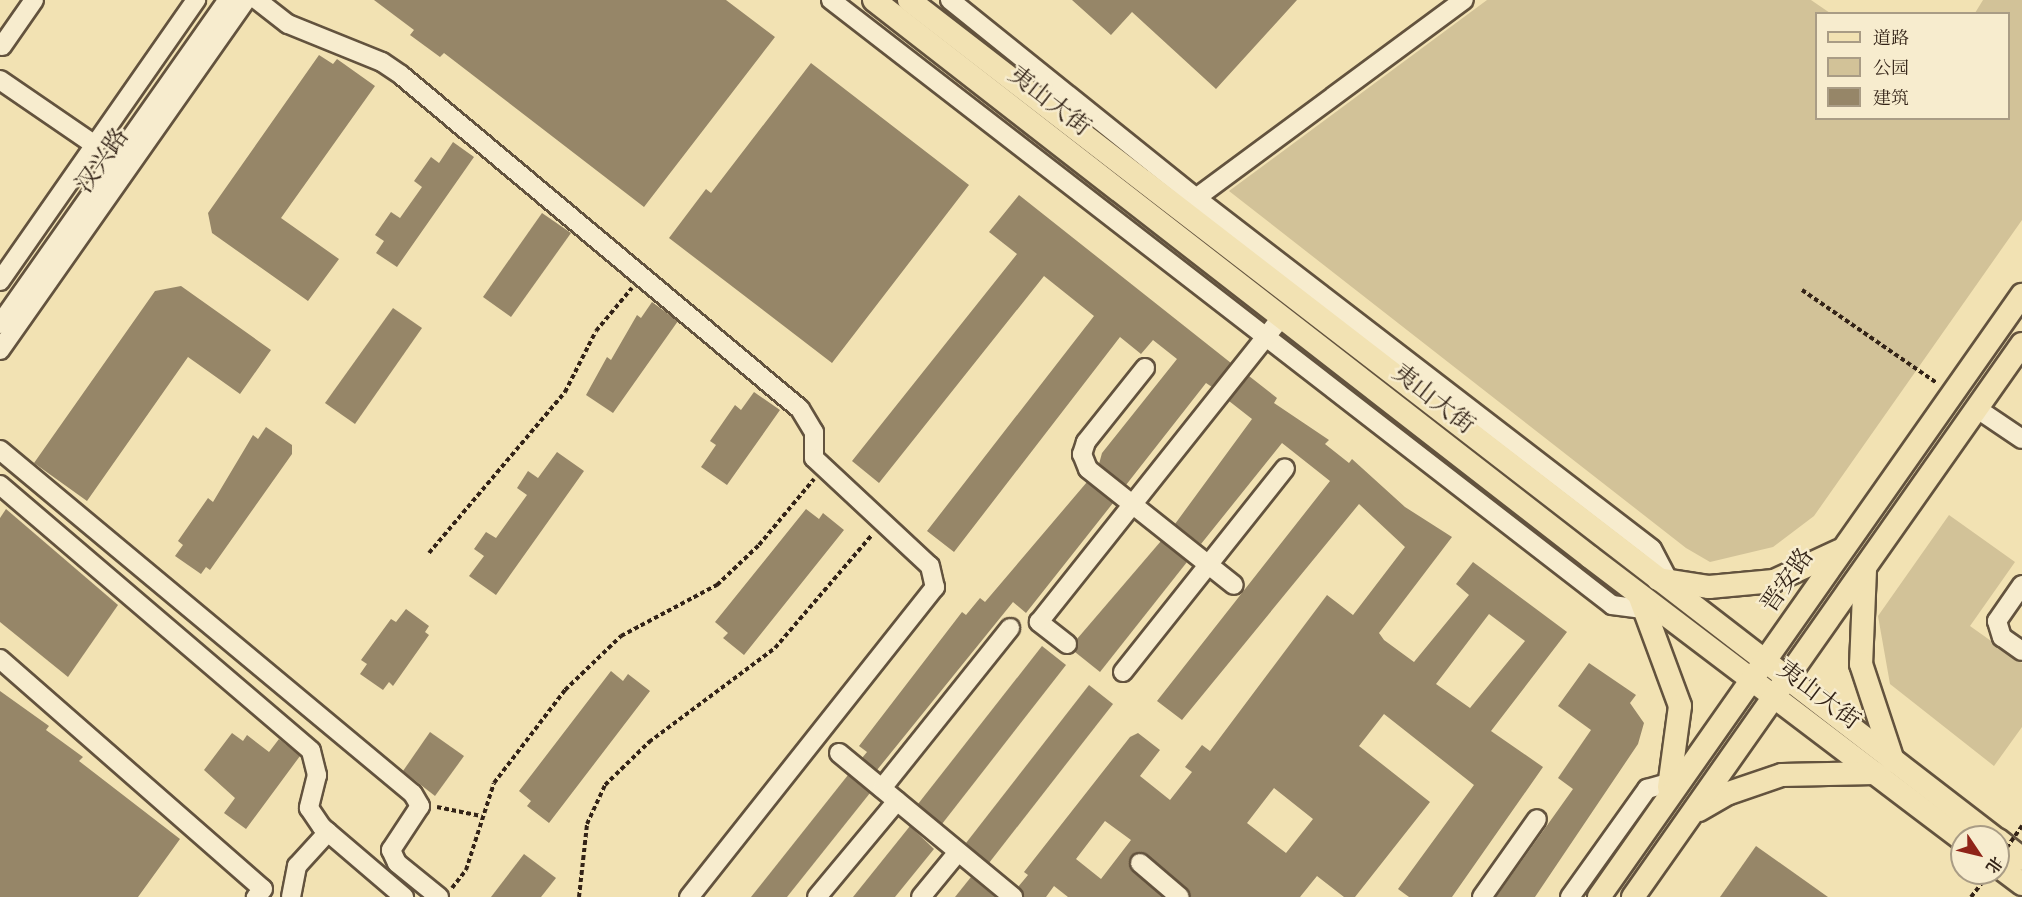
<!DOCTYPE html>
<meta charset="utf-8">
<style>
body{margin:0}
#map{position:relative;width:2022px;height:897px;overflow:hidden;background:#f2e2b3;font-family:"IM FELL English","Noto Serif SC",serif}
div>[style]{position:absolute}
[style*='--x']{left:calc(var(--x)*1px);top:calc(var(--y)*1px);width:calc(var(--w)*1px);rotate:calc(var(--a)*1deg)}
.green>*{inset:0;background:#d2c298}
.building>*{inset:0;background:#968668}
.path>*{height:4px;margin-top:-2px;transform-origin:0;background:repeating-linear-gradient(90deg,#332317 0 4.5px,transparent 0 7.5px)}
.roads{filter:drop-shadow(2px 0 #63533e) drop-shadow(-2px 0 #63533e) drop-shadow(0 2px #63533e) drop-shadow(0 -2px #63533e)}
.minor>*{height:18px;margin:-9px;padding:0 9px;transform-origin:9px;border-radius:9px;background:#f7ecce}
.major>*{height:22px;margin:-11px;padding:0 11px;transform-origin:11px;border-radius:11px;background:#f2e2b3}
.path-bridge>*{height:4px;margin-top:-2px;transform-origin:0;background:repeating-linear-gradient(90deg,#332317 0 4.5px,transparent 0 7.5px)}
span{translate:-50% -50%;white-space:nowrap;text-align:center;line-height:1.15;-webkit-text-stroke:5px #f7ecce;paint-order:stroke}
.street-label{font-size:24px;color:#332317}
.legend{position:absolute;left:1815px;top:12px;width:195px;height:108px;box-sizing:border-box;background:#f7ecce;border:2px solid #a99c85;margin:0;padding:8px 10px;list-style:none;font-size:18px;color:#332317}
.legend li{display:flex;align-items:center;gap:12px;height:30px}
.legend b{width:30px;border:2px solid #a99c85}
.north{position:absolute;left:1950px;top:825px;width:60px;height:60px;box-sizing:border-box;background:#f7ecce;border:2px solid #a99c85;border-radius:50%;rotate:125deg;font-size:16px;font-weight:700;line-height:24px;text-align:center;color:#332317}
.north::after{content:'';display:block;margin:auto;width:21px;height:27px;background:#8f2418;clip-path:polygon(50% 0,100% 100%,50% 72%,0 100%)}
</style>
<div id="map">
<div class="green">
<i style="clip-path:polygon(1487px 0,1811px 0,1830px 13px,1816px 14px,1816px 118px,2008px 118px,2008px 14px,1975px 13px,1983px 0,2022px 0,2022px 220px,1814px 516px,1773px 547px,1710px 562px,1686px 548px,1229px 191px)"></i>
<i style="clip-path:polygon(1949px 515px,2015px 562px,1970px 626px,2022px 663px,2022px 727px,1994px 766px,1890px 684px,1878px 616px)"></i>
</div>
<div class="building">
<i style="clip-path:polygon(374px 0,726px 0,775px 37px,644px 207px,444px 53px,440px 57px,410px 35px,414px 30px)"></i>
<i style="clip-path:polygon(1072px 0,1297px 0,1216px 89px,1132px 12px,1111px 35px)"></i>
<i style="clip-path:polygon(319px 55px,333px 64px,337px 59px,375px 86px,281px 218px,339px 259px,308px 301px,212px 233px,208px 213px)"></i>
<i style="clip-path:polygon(811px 63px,969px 185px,832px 363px,669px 238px,706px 189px,711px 193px)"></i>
<i style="clip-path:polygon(453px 142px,474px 157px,397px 267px,376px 253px,384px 241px,375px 235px,391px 212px,400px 218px,422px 187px,414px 181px,431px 157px,439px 163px)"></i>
<i style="clip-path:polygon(1019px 195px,1231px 363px,1212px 387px,1206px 383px,1126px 485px,1099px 464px,1102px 453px,1177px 359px,1153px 340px,1141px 354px,1120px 337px,954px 552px,927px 531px,1094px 316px,1044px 276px,879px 483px,852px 461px,1017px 254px,989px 232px)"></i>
<i style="clip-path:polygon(542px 213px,571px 233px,511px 317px,483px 297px)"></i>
<i style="clip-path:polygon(181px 286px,271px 350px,240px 394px,188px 357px,87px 501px,34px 463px,155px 291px)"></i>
<i style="clip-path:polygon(652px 302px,678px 321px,613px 413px,586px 395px,607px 357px,611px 360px,637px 315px,641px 318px)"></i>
<i style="clip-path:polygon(393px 308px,422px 328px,355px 424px,325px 403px)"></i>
<i style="clip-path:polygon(evenodd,1249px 376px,1277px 398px,1274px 403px,1329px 440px,1325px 444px,1349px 463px,1352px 459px,1405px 507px,1452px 537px,1379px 633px,1384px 640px,1414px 662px,1469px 595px,1456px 584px,1473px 562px,1567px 632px,1491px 731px,1543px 767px,1452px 897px,1409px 897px,1398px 889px,1474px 785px,1384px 714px,1359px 746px,1430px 802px,1355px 897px,1344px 897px,1317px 876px,1300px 897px,1191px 897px,1141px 852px,1131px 856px,1130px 867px,1163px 897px,1068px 897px,1054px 886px,1046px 897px,1024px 897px,1018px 887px,1028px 875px,1024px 872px,1130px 737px,1138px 733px,1160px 750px,1140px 776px,1170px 800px,1192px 772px,1185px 767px,1202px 745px,1210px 751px,1327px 595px,1353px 615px,1405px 547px,1359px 504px,1182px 720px,1157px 701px,1330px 481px,1282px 443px,1201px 544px,1175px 524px,1252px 419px,1229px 401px,1249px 376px,1489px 614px,1525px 641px,1470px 708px,1436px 684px,1489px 614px,1249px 376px,1274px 788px,1313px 819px,1286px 853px,1247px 823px,1274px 788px,1249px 376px,1105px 821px,1131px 840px,1101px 879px,1076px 859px,1105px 821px)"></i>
<i style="clip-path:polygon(754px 392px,780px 410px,727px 485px,701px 467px,716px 445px,710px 441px,735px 405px,741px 410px)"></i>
<i style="clip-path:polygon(266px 427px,292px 445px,292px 454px,210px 570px,206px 567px,201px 574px,175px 556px,183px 545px,178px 541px,208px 498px,213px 502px,253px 435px,258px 439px)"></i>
<i style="clip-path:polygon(557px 452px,584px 471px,496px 595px,469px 576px,484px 556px,474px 549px,486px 532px,496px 538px,527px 495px,517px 488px,528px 471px,538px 478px)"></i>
<i style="clip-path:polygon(1087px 482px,1113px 503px,1026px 613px,1013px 602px,877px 770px,862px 758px,867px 752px,859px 746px,962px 612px,966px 615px,980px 598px,985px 602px)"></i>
<i style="clip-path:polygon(6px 509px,118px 605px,68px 677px,0 622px,0 518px)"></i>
<i style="clip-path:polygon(806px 509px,819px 519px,823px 513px,844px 530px,744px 655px,723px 638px,728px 633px,715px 622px)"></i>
<i style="clip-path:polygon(1161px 541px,1187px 562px,1100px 672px,1075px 652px,1077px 639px)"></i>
<i style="clip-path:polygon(406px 609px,429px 626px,425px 632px,429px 635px,393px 686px,389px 682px,383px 690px,360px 674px,367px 664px,361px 660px,391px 619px,396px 622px)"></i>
<i style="clip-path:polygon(1042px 646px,1066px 665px,942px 824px,918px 804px)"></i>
<i style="clip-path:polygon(1589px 663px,1636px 695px,1630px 703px,1644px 723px,1638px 744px,1535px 897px,1496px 897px,1573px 789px,1558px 778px,1591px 730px,1558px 706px)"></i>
<i style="clip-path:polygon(611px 671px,623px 681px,628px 674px,650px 691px,549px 823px,527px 806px,531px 801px,519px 791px)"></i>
<i style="clip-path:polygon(1089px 685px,1113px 704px,989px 863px,966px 843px)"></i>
<i style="clip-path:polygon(0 691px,49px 726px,46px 730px,83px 757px,79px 761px,180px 839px,138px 897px,0 897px)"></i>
<i style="clip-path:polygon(430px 732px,464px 756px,435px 796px,403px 771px)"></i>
<i style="clip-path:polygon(232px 733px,243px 741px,247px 735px,269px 752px,279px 739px,300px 756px,246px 829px,224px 813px,235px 798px,204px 770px)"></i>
<i style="clip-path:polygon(848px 775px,870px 793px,787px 897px,751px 897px)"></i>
<i style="clip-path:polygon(910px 826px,934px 849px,895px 897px,853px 897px)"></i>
<i style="clip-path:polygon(1756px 846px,1828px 897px,1720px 897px)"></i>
<i style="clip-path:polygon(524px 854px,556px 878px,541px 897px,491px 897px)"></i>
<i style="clip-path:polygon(971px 877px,995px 897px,955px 897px)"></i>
</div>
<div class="path">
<i style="--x:1802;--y:290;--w:164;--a:34.6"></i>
<i style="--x:429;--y:553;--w:211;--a:-49.8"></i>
<i style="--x:565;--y:392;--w:68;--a:-63.1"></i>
<i style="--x:596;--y:331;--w:56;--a:-50.1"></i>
<i style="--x:437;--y:807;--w:45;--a:11.6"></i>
<i style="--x:452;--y:888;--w:23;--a:-52"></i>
<i style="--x:466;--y:870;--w:91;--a:-72.2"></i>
<i style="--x:494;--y:783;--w:117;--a:-52.6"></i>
<i style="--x:565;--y:690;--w:78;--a:-44"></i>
<i style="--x:621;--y:636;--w:109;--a:-28"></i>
<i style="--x:717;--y:585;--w:58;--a:-43.6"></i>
<i style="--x:759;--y:545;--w:86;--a:-50.2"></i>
<i style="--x:579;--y:897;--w:73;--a:-83.7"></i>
<i style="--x:587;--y:824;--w:43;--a:-65.2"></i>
<i style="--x:605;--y:785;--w:62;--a:-44.3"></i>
<i style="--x:649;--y:742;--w:157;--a:-36.7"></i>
<i style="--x:775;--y:648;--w:148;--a:-49.4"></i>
<i style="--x:1971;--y:897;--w:23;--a:-52"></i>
</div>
<div class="roads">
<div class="minor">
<i style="--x:257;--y:0;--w:39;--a:38"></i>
<i style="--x:288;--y:24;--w:101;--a:22"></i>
<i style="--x:382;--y:62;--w:23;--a:34"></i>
<i style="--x:401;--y:75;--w:520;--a:39.93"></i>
<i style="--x:800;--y:409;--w:27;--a:59"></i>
<i style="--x:814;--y:432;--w:26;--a:90"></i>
<i style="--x:814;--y:458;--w:158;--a:43"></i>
<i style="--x:930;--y:566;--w:22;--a:77"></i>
<i style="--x:935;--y:587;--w:396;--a:128.4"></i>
<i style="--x:831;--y:0;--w:988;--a:37.76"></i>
<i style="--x:1612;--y:605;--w:45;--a:7.6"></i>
<i style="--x:950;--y:0;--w:316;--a:38.8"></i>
<i style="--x:1196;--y:198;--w:575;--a:37.59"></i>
<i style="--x:1652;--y:549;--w:45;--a:62.3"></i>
<i style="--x:2;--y:46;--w:56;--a:-55.2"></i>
<i style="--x:0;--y:80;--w:115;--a:34.4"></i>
<i style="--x:1196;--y:198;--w:333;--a:-36.5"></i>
<i style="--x:0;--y:281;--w:343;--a:-55.1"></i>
<i style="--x:0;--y:324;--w:396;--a:-54.9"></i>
<i style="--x:0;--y:350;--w:428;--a:-54.9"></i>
<i style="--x:1145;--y:368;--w:95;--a:128.6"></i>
<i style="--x:1086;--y:442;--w:13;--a:108"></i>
<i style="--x:1082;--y:454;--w:16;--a:68"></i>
<i style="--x:1088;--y:469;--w:186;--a:38.5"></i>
<i style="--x:1976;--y:408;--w:55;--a:34"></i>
<i style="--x:0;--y:450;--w:537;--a:39.79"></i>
<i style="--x:413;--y:794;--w:14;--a:60"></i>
<i style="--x:420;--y:806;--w:53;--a:123.4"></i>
<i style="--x:391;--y:850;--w:14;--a:65"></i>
<i style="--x:397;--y:863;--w:54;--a:39"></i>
<i style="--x:0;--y:485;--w:409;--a:40.5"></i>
<i style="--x:311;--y:751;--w:25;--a:76"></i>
<i style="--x:317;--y:775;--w:34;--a:104"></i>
<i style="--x:309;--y:808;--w:23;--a:56"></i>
<i style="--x:322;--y:827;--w:108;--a:40.5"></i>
<i style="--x:2022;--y:585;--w:44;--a:124.8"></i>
<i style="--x:1997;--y:621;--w:17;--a:73"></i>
<i style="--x:2002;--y:637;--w:24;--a:35"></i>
<i style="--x:1067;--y:644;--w:36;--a:-142"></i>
<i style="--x:1039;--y:622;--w:390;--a:-51.5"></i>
<i style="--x:0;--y:659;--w:349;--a:41.2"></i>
<i style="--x:263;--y:889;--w:11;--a:131"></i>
<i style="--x:1123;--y:672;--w:260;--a:-51.5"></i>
<i style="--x:839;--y:753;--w:226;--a:39.6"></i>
<i style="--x:882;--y:788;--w:205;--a:-51.3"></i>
<i style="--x:1140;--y:863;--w:52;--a:40.4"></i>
<i style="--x:291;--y:897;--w:32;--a:-79"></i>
<i style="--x:297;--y:866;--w:46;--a:-47.6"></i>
<i style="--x:817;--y:897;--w:125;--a:-50.2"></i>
<i style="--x:921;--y:897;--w:58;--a:-50.6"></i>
<i style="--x:1482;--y:897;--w:95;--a:-54.8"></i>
<i style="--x:1570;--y:897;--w:133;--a:-54.5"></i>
<i style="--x:1647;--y:789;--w:35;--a:-16"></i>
</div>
<div class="major">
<i style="--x:874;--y:0;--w:907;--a:37.88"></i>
<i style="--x:1590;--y:557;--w:467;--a:37.2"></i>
<i style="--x:909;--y:0;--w:1370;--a:37.67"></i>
<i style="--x:1865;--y:570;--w:94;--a:92.4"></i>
<i style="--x:1861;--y:664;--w:102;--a:71.7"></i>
<i style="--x:1658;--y:579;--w:52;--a:8.9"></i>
<i style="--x:1709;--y:587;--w:65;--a:-5.3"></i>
<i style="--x:1774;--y:581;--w:72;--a:-24.8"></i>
<i style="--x:1639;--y:595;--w:118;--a:69.7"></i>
<i style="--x:1680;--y:706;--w:82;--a:97.7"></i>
<i style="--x:1699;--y:810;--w:34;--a:-30"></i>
<i style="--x:1729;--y:793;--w:56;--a:-18.8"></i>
<i style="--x:1782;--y:775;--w:93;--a:-1.2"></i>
<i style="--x:1998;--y:840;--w:31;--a:38"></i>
<i style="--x:1998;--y:866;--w:30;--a:37"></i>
<i style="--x:1599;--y:897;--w:736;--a:-54.91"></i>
<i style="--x:1633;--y:897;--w:676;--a:-54.88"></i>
</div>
</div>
<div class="path-bridge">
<i style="--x:1998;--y:860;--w:42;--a:-54.8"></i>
</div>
<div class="street-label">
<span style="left:1049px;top:102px;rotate:38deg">夷山大街</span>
<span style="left:103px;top:161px;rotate:-55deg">汉兴路</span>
<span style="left:1433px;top:400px;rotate:38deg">夷山大街</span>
<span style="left:1788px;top:581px;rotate:-55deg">晋安路</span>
<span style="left:1818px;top:696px;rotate:37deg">夷山大街</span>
</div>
<ul class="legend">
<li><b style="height:8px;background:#f2e2b3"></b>道路</li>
<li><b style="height:16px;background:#d2c298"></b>公园</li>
<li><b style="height:16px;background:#968668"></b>建筑</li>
</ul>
<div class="north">北</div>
</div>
